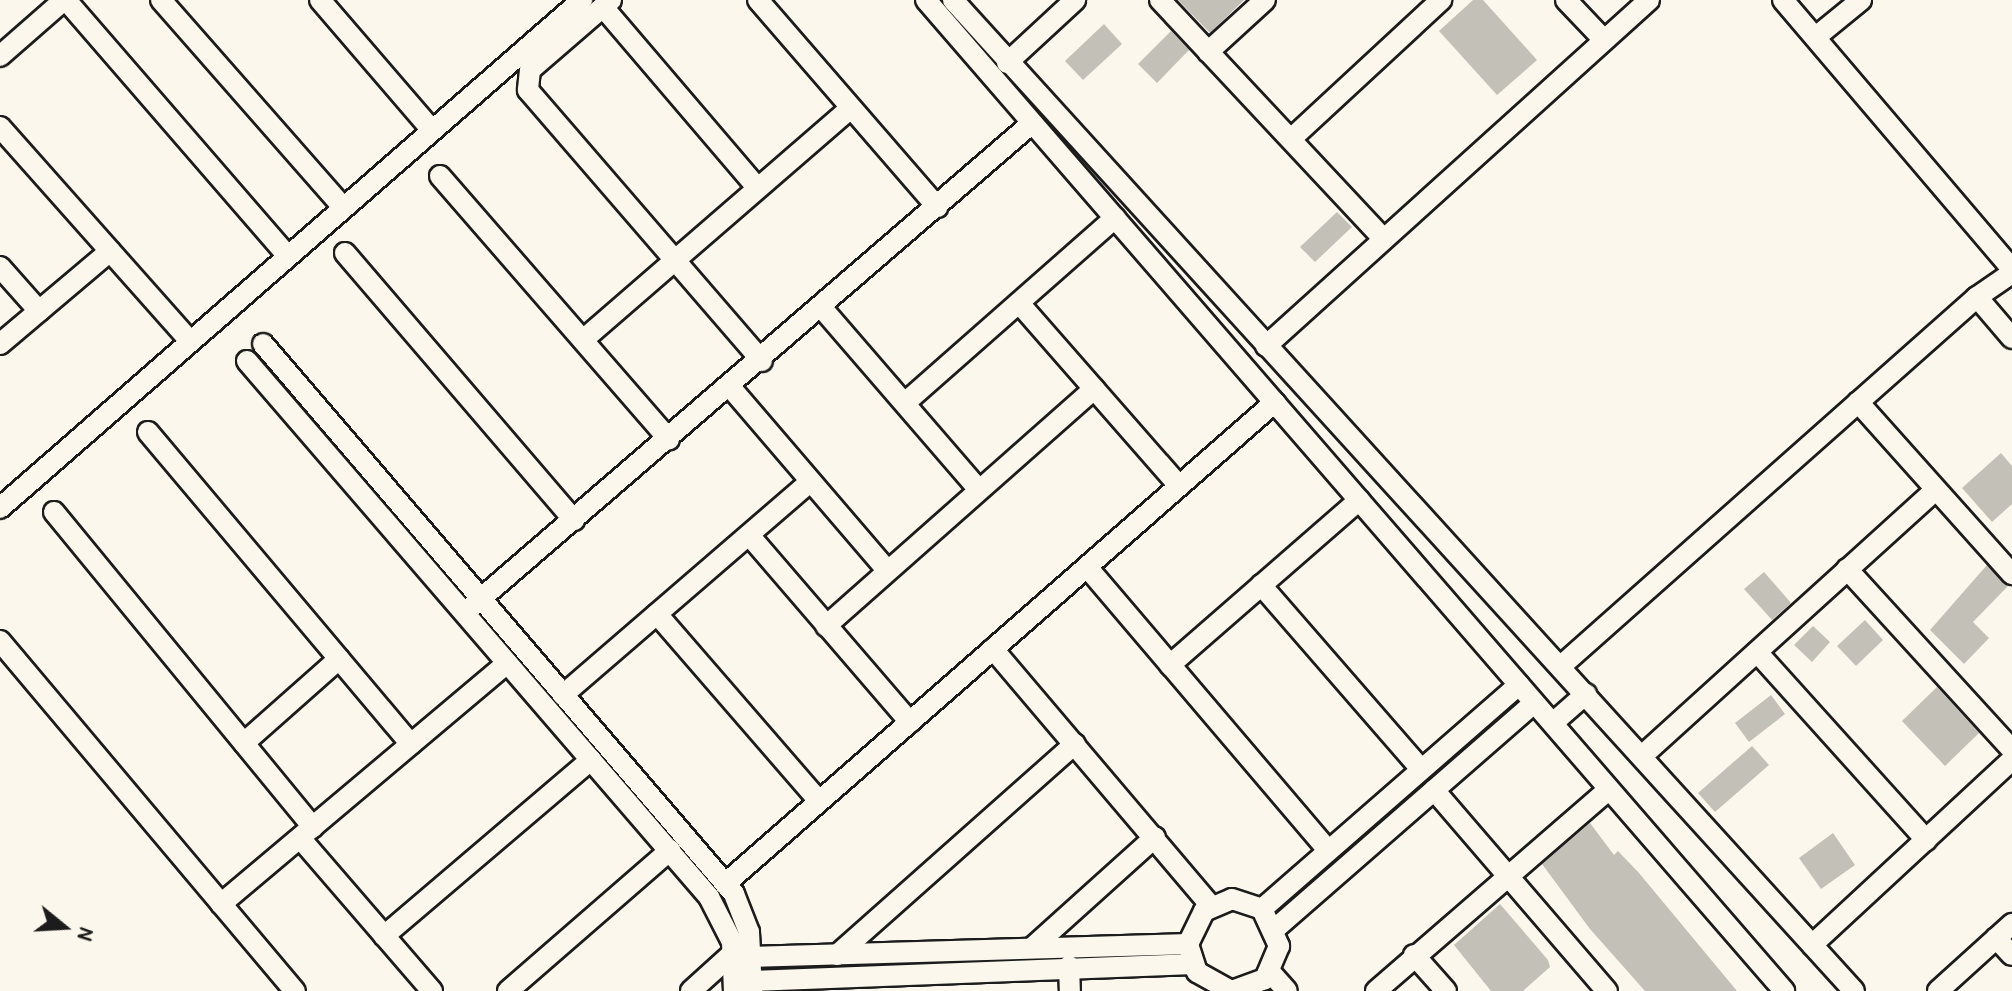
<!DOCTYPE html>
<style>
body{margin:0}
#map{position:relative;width:2012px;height:991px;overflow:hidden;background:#fbf7ec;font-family:"Patrick Hand",sans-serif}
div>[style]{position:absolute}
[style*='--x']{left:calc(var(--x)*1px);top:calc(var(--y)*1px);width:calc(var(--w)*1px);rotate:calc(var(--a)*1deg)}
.building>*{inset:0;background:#c3c0b8}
.roads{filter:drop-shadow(2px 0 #1c1c1c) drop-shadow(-2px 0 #1c1c1c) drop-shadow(0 2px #1c1c1c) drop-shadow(0 -2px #1c1c1c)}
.minor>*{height:20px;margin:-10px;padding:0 10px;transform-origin:10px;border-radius:10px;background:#fbf7ec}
span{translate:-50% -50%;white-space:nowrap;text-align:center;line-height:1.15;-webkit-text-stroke:6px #fbf7ec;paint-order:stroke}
.north{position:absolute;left:24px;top:887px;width:80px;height:80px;-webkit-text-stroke:6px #fbf7ec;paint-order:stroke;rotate:108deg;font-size:22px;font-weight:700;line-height:32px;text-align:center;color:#1c1c1c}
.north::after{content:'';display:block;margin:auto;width:28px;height:36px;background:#1c1c1c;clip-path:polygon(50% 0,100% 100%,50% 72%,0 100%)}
</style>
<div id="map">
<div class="building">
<i style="clip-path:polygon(1178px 0,1244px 0,1210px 33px)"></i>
<i style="clip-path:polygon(1473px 0,1483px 0,1537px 60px,1497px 95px,1439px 31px)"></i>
<i style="clip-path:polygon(1104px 24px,1122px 44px,1083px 80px,1065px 61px)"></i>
<i style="clip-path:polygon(1171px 31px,1189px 50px,1157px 83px,1138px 64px)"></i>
<i style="clip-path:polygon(1337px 212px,1352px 227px,1315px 262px,1300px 247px)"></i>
<i style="clip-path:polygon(2001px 453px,2012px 466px,2012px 504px,1992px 522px,1962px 488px)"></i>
<i style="clip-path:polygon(1987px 565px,2008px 586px,1973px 622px,1989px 638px,1964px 664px,1930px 630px)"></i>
<i style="clip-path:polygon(1764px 572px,1791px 603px,1772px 620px,1744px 589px)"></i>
<i style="clip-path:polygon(1865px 620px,1883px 640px,1856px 666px,1837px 646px)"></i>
<i style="clip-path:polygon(1813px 626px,1830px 642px,1812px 662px,1794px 645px)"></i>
<i style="clip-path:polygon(1937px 687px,1979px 733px,1945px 766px,1902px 721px)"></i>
<i style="clip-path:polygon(1771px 695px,1785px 714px,1749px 742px,1735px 723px)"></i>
<i style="clip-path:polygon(1752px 746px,1769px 765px,1715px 812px,1698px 793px)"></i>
<i style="clip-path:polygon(1590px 823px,1614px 855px,1618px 851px,1639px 873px,1737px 991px,1645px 991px,1590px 929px,1542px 864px)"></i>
<i style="clip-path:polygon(1833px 833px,1855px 865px,1821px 889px,1799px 858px)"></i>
<i style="clip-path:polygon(1500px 904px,1548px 960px,1550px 967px,1523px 991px,1491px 991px,1454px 945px)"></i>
</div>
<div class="roads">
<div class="minor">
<i style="--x:66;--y:0;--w:337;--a:49.1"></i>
<i style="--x:161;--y:0;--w:274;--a:48.7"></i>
<i style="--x:320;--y:0;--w:169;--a:49.3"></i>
<i style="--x:611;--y:0;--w:107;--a:139.2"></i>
<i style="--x:530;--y:70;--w:20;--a:96"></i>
<i style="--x:528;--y:90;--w:358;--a:49.2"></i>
<i style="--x:758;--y:0;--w:274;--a:49.1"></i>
<i style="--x:926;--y:0;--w:1311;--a:49.11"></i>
<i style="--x:953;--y:0;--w:1339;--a:47.72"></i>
<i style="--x:1160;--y:0;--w:325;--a:46.9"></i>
<i style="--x:1566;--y:0;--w:54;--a:46.5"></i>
<i style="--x:1783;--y:0;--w:353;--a:49.6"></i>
<i style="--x:603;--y:7;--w:237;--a:49.5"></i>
<i style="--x:1817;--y:36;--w:57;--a:-39.3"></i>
<i style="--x:1208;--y:52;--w:77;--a:-42.4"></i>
<i style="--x:0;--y:56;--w:85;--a:-41.2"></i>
<i style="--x:1007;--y:63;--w:93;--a:-42.8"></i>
<i style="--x:0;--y:127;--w:286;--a:48.4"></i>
<i style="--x:1291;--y:139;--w:205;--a:-42.8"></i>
<i style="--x:440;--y:176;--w:349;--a:49"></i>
<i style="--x:345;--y:253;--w:352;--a:49.4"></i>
<i style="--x:0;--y:267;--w:59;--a:48.4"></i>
<i style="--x:1977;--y:297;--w:54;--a:49.5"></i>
<i style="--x:1019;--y:303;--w:243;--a:48.8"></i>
<i style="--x:822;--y:308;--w:240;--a:49.2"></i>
<i style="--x:583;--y:340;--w:354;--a:-40.9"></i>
<i style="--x:0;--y:344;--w:144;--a:-40.2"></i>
<i style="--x:263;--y:344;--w:724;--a:49.42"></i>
<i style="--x:734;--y:894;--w:41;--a:68.5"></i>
<i style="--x:749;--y:932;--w:59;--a:87.1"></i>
<i style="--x:1266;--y:346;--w:516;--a:-42.09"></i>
<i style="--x:247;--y:361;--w:708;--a:49.24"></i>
<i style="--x:709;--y:897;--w:51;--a:62.9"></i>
<i style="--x:732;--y:942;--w:49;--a:87.7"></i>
<i style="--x:731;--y:388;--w:240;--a:49.4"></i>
<i style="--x:1858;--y:402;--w:231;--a:48.2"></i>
<i style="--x:905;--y:403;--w:280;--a:-41.4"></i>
<i style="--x:148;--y:432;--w:408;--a:49.9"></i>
<i style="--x:0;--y:508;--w:773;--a:-41.12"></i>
<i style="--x:54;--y:512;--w:408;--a:50.6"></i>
<i style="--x:749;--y:535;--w:247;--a:49.3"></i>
<i style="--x:1087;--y:567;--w:370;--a:49.6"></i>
<i style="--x:1847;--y:569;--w:245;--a:47.6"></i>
<i style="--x:1261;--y:585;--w:244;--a:49"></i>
<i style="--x:470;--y:608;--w:742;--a:-40.79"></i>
<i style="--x:657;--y:614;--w:247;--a:49.1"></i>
<i style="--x:826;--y:626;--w:358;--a:-41.5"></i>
<i style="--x:0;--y:641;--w:458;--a:49.9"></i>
<i style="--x:993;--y:649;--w:337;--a:49.7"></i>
<i style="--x:1757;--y:652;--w:253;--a:48"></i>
<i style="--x:1170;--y:665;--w:251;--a:-41.1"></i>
<i style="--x:1561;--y:666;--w:556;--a:-41.57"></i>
<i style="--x:1977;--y:297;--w:42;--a:-34.4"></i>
<i style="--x:563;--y:695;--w:326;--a:-40.8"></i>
<i style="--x:1553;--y:723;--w:44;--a:-41.3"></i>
<i style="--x:244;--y:743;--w:127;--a:-41.5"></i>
<i style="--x:1642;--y:756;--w:396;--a:-42.2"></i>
<i style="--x:1434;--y:790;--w:265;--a:49.3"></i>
<i style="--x:300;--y:838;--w:202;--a:49.2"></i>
<i style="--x:725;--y:884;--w:731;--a:-41.23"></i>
<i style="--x:221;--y:904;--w:374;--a:-40.1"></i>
<i style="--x:1262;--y:909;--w:341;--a:-41.1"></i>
<i style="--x:1276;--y:928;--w:342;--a:-41.1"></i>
<i style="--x:384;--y:936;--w:272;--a:-40.4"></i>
<i style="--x:1996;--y:938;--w:23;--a:47"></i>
<i style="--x:1812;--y:945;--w:272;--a:-42.8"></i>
<i style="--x:1033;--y:947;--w:164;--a:-42"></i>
<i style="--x:837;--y:955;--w:318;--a:-41.6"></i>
<i style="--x:1414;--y:955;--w:48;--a:48.4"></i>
<i style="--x:750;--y:957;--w:438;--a:-1.7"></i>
<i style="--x:1069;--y:966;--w:25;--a:88"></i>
<i style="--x:1270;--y:972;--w:25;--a:48"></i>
<i style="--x:752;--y:981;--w:440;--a:-2.2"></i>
<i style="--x:508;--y:991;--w:215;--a:-41"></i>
<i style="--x:691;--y:991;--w:57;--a:-42.1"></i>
<i style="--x:1231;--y:991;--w:39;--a:-151"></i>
<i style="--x:1197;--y:972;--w:29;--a:-108"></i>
<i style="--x:1188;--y:944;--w:37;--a:-64"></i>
<i style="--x:1204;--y:911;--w:30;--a:-23"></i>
<i style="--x:1232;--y:899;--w:32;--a:18"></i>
<i style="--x:1262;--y:909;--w:41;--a:65.3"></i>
<i style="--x:1279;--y:946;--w:36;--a:113"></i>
<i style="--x:1265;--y:979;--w:35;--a:160"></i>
<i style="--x:1376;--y:991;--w:308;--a:-40.9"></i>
<i style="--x:1938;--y:991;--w:100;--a:-42.2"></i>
</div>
</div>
<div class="north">N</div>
</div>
